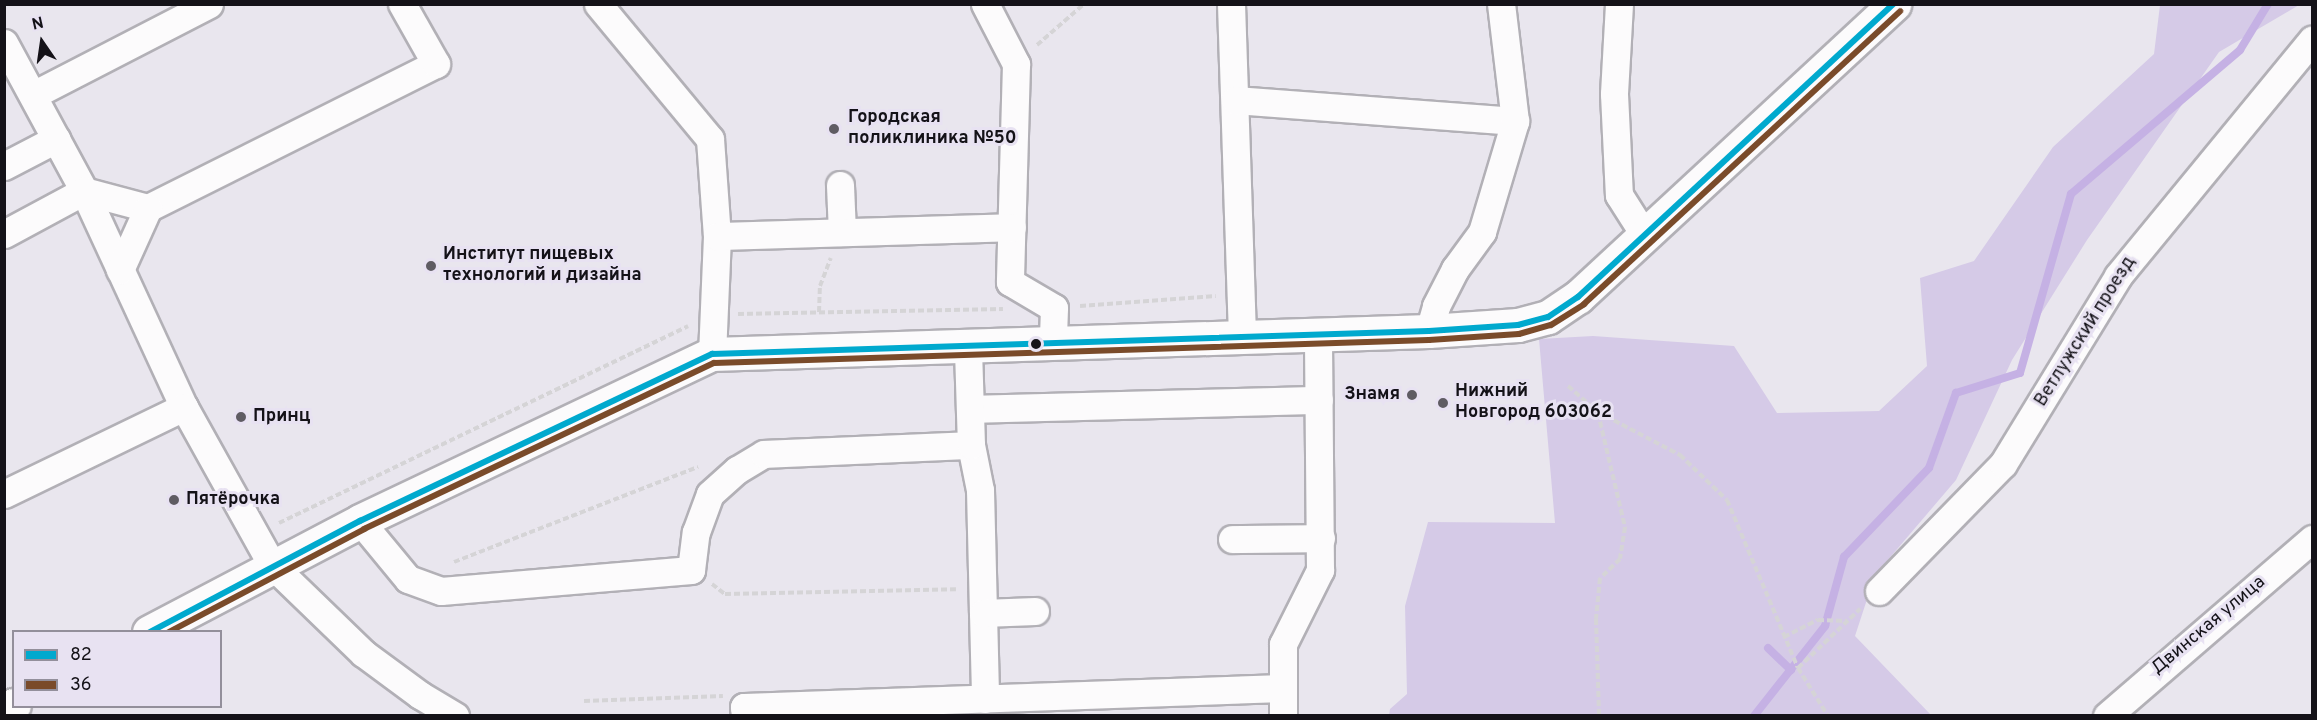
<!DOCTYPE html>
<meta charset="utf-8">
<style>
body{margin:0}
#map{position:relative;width:2317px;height:720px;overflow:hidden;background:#e9e6ee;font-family:Overpass,sans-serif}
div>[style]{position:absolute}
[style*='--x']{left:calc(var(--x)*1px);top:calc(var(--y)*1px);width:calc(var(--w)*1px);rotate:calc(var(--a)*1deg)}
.green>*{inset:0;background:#d5cae7}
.stream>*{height:8px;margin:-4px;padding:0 4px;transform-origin:4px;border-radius:4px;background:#c5b1e4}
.path>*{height:4px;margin-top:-2px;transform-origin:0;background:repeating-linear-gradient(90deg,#d5d4d6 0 6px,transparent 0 9px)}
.roads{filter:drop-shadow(2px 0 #b2b0b6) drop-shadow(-2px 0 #b2b0b6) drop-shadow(0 2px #b2b0b6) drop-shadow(0 -2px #b2b0b6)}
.minor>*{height:27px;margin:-13.5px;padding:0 13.5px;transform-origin:13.5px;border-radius:13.5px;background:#fcfbfc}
.major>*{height:33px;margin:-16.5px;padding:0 16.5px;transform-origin:16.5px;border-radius:16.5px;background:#fcfbfc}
.bus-1>*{height:6px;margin:-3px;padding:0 3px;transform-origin:3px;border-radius:3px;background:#00a9ce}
.bus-2>*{height:6px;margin:-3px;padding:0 3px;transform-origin:3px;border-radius:3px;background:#7a4b2a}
.dots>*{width:16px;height:16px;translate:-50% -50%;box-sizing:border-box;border:3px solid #e8e2f2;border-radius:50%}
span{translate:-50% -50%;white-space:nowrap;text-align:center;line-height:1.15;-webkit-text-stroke:6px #e8e2f2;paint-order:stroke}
.poi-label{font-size:18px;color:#141218;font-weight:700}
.left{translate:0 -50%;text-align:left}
.right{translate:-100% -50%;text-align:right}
.street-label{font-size:18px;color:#141218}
.frame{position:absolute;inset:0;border:6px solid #141218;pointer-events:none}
.legend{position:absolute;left:12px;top:630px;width:210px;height:78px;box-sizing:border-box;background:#e8e2f2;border:2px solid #938f9b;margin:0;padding:8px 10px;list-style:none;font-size:18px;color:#141218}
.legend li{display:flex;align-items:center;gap:12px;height:30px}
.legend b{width:30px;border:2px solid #938f9b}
.north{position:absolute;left:12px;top:12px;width:60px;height:60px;-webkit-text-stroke:4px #e8e2f2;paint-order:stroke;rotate:347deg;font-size:16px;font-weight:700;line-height:24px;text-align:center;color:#141218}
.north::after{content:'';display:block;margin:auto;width:21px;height:27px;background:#141218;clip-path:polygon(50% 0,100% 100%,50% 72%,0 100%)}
</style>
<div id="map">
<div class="green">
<i style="clip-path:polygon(2160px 5px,2299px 5px,2219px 52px,2087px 240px,2012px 360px,1956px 480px,1875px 575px,1855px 636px,1931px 715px,1389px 716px,1390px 709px,1407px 694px,1405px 606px,1428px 522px,1555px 523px,1539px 339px,1593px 336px,1734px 346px,1777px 413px,1879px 411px,1927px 366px,1920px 278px,1974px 261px,2053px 147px,2154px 54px)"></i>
</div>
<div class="stream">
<i style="--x:1768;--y:648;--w:32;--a:44"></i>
<i style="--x:1754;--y:716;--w:115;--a:-51.7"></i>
<i style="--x:1825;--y:626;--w:72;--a:-74.6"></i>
<i style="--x:1844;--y:557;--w:123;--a:-46.3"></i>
<i style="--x:1929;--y:468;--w:80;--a:-70.2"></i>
<i style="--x:1956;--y:393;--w:67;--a:-17.4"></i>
<i style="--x:2020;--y:373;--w:186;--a:-74.1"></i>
<i style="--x:2071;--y:194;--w:222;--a:-40.4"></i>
<i style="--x:2240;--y:50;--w:54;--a:-58.7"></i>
</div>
<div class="path">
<i style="--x:1037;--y:45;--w:62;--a:-41.1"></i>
<i style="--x:1080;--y:306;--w:136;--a:-4.2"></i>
<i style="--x:819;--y:312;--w:26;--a:-88"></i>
<i style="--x:820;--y:286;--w:30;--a:-69"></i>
<i style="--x:738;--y:314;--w:265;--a:-1.1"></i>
<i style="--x:1568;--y:386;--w:40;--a:41"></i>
<i style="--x:1598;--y:412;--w:93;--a:27.7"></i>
<i style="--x:1680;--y:455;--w:65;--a:43.8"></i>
<i style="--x:1727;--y:500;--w:182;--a:67.1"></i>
<i style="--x:1798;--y:668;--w:57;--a:58"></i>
<i style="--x:1598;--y:413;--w:117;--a:76.7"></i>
<i style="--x:1625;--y:527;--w:32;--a:99"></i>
<i style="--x:1620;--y:559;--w:28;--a:136"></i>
<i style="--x:1600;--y:578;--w:41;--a:95.6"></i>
<i style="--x:1596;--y:619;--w:97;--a:88.2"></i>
<i style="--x:279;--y:523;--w:454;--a:-25.7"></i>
<i style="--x:454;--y:562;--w:262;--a:-21.3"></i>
<i style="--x:712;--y:584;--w:16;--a:38"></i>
<i style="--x:725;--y:594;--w:231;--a:-1.2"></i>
<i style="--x:1784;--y:637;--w:38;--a:-27"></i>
<i style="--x:1818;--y:620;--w:29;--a:2"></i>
<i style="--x:1798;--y:668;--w:86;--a:-43.6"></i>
<i style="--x:584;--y:701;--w:139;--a:-2.1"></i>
</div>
<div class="roads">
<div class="minor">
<i style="--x:598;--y:4;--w:175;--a:50.3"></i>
<i style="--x:710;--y:139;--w:97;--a:85.9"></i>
<i style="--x:717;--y:236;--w:118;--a:92.4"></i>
<i style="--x:985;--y:4;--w:68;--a:62.7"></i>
<i style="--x:1016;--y:64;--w:218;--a:91.6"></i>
<i style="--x:1010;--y:282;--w:51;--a:30.6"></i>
<i style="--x:1054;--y:308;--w:37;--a:92"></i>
<i style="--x:1231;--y:4;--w:334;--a:88.1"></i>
<i style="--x:1619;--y:4;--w:90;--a:93.2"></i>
<i style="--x:1614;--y:94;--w:101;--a:87.2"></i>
<i style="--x:1619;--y:195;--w:49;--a:57.6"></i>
<i style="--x:4;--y:43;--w:168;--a:61.6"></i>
<i style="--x:84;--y:191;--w:238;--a:65.2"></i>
<i style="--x:184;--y:407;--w:181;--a:60.9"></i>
<i style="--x:272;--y:565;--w:127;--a:44"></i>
<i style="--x:363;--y:653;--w:71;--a:36.4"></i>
<i style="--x:420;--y:695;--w:41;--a:31"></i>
<i style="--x:33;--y:95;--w:198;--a:-27.3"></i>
<i style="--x:1235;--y:100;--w:281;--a:4.3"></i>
<i style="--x:4;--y:166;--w:59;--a:-27.4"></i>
<i style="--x:840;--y:185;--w:47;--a:87.6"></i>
<i style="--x:4;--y:234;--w:91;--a:-28.3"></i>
<i style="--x:84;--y:191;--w:66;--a:14.9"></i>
<i style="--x:148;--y:208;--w:322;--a:-26.6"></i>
<i style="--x:436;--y:64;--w:69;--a:-119.5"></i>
<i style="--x:717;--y:236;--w:295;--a:-1.7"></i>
<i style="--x:120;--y:270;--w:68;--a:-65.7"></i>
<i style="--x:1429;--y:331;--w:26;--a:-74"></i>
<i style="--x:1436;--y:306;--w:42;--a:-62.8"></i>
<i style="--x:1455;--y:269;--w:46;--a:-53.9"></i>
<i style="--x:1482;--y:232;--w:116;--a:-73.4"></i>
<i style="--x:1515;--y:121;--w:118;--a:-96.8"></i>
<i style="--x:971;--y:409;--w:348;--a:-1.5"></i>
<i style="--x:971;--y:445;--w:46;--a:78.7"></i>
<i style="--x:980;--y:490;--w:209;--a:88.6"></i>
<i style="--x:4;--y:494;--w:200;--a:-25.8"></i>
<i style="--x:360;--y:521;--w:75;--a:50.4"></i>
<i style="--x:408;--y:579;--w:35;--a:20"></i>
<i style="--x:441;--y:591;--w:251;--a:-4.8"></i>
<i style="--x:691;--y:570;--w:38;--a:-83"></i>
<i style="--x:696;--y:532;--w:40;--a:-69.8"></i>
<i style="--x:710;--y:494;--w:36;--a:-42"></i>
<i style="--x:737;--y:470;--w:31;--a:-31"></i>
<i style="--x:764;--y:454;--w:207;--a:-2.5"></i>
<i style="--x:971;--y:445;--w:97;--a:-91.8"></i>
<i style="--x:1232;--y:539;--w:89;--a:-0.6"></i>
<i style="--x:1879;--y:591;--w:177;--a:-45.7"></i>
<i style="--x:2003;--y:464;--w:220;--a:-58.5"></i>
<i style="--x:2118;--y:276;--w:306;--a:-50.6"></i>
<i style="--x:983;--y:613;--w:52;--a:-2.2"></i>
<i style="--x:745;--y:716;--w:9;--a:-96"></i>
<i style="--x:744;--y:707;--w:539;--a:-2.02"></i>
<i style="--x:1283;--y:716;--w:72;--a:-90"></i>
<i style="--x:1283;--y:644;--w:83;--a:-63.4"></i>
<i style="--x:1320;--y:570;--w:235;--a:-90.5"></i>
<i style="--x:2107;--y:716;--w:271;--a:-40.8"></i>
</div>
<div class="major">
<i style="--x:149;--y:632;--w:238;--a:-27.7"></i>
<i style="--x:360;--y:521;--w:390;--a:-25.4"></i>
<i style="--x:712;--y:354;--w:717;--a:-1.84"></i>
<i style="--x:1429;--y:331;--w:89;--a:-3.9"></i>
<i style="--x:1518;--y:325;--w:31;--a:-15"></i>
<i style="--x:1548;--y:317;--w:36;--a:-34"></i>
<i style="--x:1578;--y:297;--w:431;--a:-42.8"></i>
<i style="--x:4;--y:710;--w:11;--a:-27"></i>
</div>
</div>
<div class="bus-1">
<i style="--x:150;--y:632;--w:238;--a:-27.9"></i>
<i style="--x:360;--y:521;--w:390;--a:-25.4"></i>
<i style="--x:712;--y:354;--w:717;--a:-1.84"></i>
<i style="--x:1429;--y:331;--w:89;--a:-3.9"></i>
<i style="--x:1518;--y:325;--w:31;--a:-15"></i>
<i style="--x:1548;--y:317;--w:36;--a:-34"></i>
<i style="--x:1578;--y:297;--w:430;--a:-42.9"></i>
</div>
<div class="bus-2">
<i style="--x:169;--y:632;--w:221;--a:-27.8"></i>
<i style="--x:364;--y:529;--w:387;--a:-25.4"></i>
<i style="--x:714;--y:363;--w:715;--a:-1.84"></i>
<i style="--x:1429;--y:340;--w:90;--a:-3.8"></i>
<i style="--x:1519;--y:334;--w:33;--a:-16"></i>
<i style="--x:1551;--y:325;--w:39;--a:-32"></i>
<i style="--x:1584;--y:304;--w:431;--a:-42.8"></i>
</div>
<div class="dots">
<i style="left:834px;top:129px;background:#5f5c63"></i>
<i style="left:431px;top:266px;background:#5f5c63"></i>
<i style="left:1036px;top:344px;background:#141218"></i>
<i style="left:1412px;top:395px;background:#5f5c63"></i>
<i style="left:1443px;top:403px;background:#5f5c63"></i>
<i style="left:241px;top:417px;background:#5f5c63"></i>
<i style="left:174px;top:500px;background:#5f5c63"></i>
</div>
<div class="poi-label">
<span class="left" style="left:848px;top:129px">Городская<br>поликлиника №50</span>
<span class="left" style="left:443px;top:266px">Институт пищевых<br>технологий и дизайна</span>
<span class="left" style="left:1455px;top:403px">Нижний<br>Новгород 603062</span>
<span class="right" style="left:1400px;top:395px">Знамя</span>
<span class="left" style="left:253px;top:417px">Принц</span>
<span class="left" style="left:186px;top:500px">Пятёрочка</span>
</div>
<div class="street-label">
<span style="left:2086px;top:332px;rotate:-58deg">Ветлужский проезд</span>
<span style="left:2209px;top:626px;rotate:-40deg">Двинская улица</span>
</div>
<div class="frame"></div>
<ul class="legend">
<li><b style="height:8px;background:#00a9ce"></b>82</li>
<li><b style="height:8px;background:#7a4b2a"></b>36</li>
</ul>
<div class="north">N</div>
</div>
